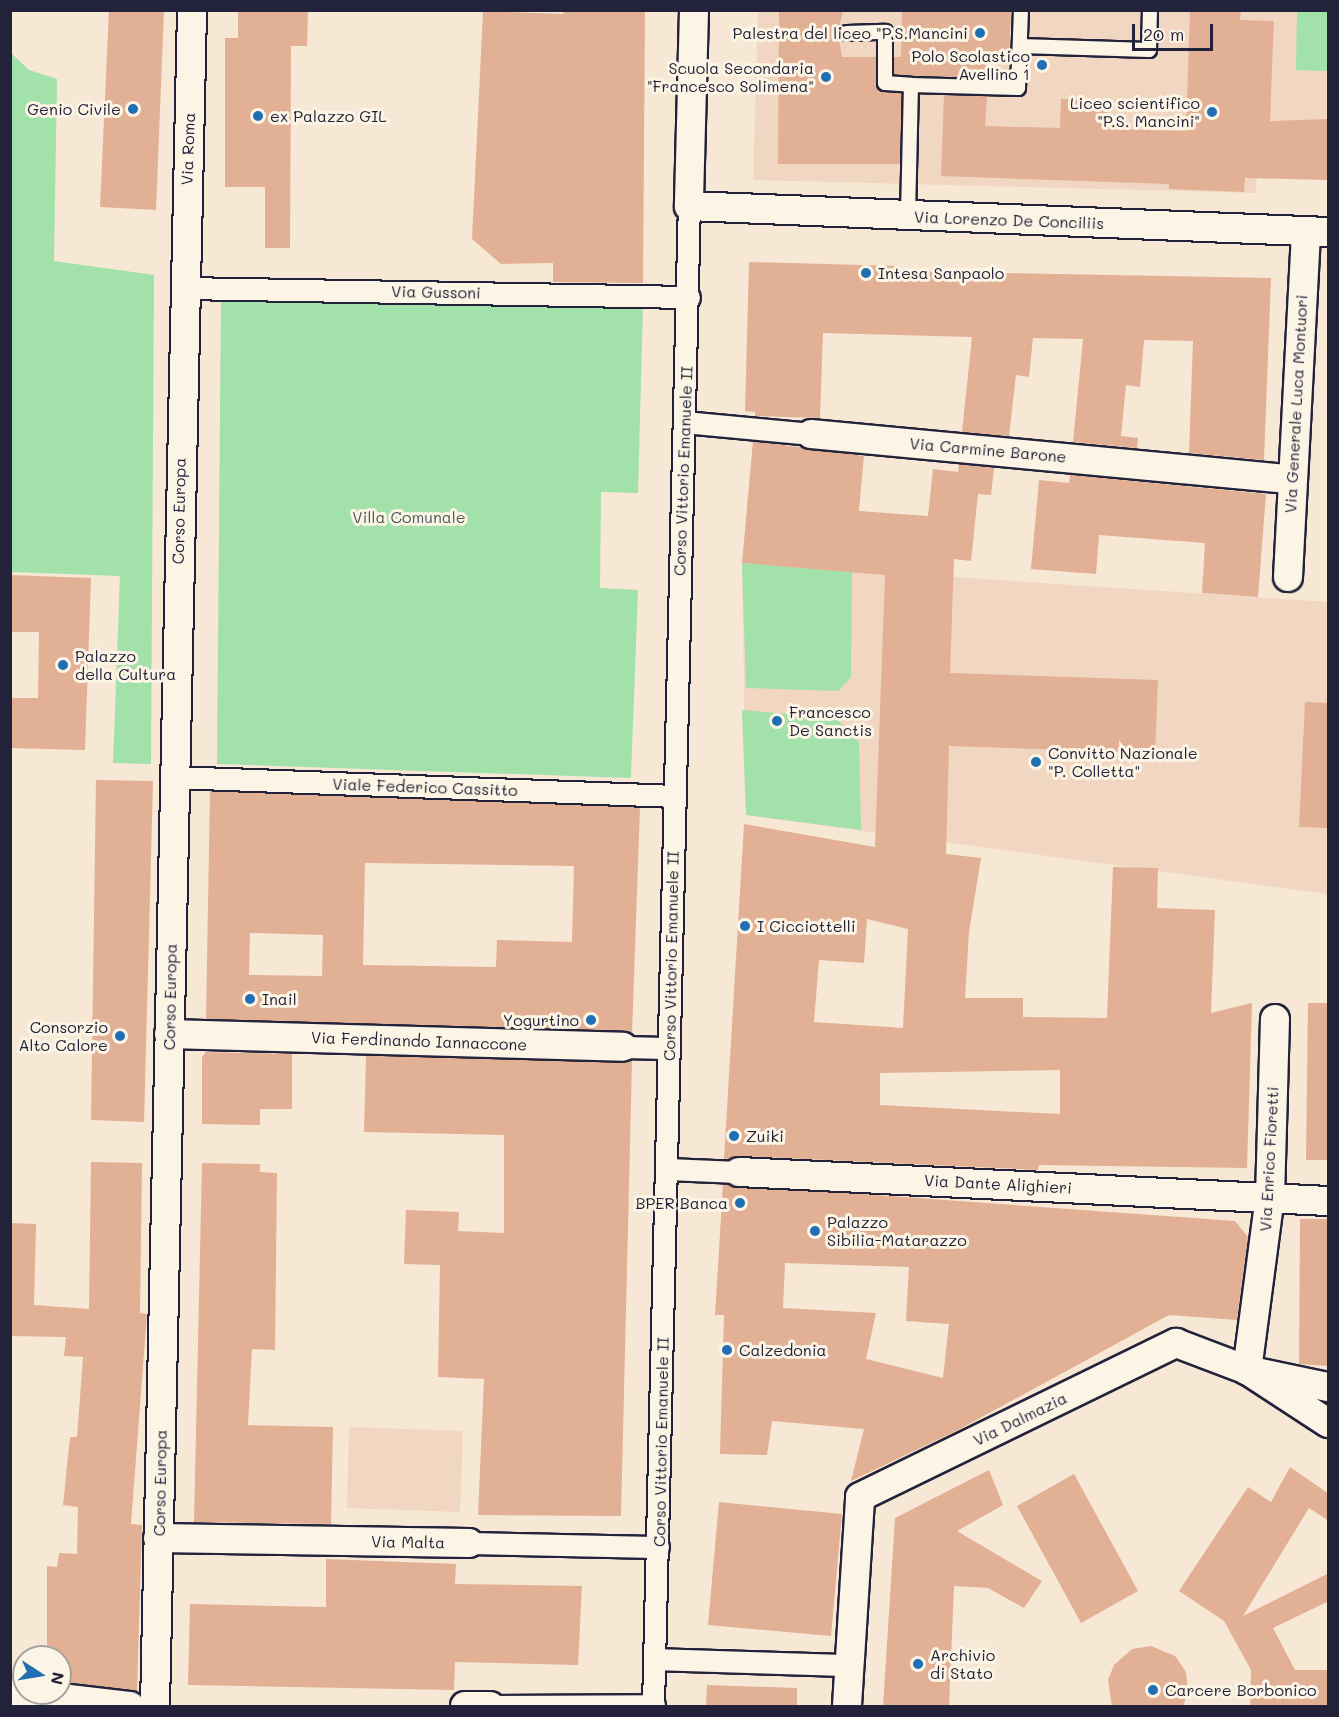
<!DOCTYPE html>
<style>
body{margin:0}
#map{position:relative;width:1339px;height:1717px;overflow:hidden;background:#f7e7d5;font-family:Mali,sans-serif}
div>[style]{position:absolute}
[style*='--x']{left:calc(var(--x)*1px);top:calc(var(--y)*1px);width:calc(var(--w)*1px);rotate:calc(var(--a)*1deg)}
.built>*{inset:0;background:#f1d6c2}
.green>*{inset:0;background:#a2e1aa}
.building>*{inset:0;background:#e2b094}
.roads{filter:drop-shadow(2px 0 #22223b) drop-shadow(-2px 0 #22223b) drop-shadow(0 2px #22223b) drop-shadow(0 -2px #22223b)}
.service>*{height:14px;margin:-7px;padding:0 7px;transform-origin:7px;border-radius:7px;background:#fcf5e5}
.pedestrian>*{height:21px;margin:-10.5px;padding:0 10.5px;transform-origin:10.5px;border-radius:10.5px;background:#fcf5e5}
.minor>*{height:28px;margin:-14px;padding:0 14px;transform-origin:14px;border-radius:14px;background:#fcf5e5}
.dots>*{width:16px;height:16px;translate:-50% -50%;box-sizing:border-box;border:3px solid #fcf5e5;border-radius:50%}
span{translate:-50% -50%;white-space:nowrap;text-align:center;line-height:1.15;-webkit-text-stroke:6px #fcf5e5;paint-order:stroke}
.poi-label{font-size:16px;color:#22223b}
.right{translate:-100% -50%;text-align:right}
.left{translate:0 -50%;text-align:left}
.street-label{font-size:16px;color:#22223b}
.park-label{font-size:16px;color:#485b5c}
.frame{position:absolute;inset:0;border:12px solid #22223b;pointer-events:none}
.north{position:absolute;left:12px;top:1645px;width:60px;height:60px;box-sizing:border-box;background:#fcf5e5;border:2px solid #a5a1a1;border-radius:50%;rotate:102deg;font-size:16px;font-weight:700;line-height:24px;text-align:center;color:#22223b}
.north::after{content:'';display:block;margin:auto;width:21px;height:27px;background:#1f6fb2;clip-path:polygon(50% 0,100% 100%,50% 72%,0 100%)}
.scale{position:absolute;left:1132px;top:24px;width:81px;height:27px;box-sizing:border-box;border:3px solid #22223b;border-top:0;padding-left:8px;font-size:18px;line-height:21px;white-space:nowrap;color:#22223b;-webkit-text-stroke:4px #fcf5e5;paint-order:stroke}
</style>
<div id="map">
<div class="built">
<i style="clip-path:polygon(758px 11px,1328px 11px,1328px 122px,1259px 120px,1256px 193px,753px 180px)"></i>
<i style="clip-path:polygon(742px 563px,1328px 602px,1328px 894px,746px 815px)"></i>
<i style="clip-path:polygon(349px 1427px,463px 1431px,460px 1512px,347px 1508px)"></i>
</div>
<div class="green">
<i style="clip-path:polygon(1297px 11px,1328px 11px,1328px 71px,1296px 70px)"></i>
<i style="clip-path:polygon(10px 52px,29px 70px,57px 79px,54px 261px,154px 275px,151px 764px,113px 763px,120px 576px,11px 572px)"></i>
<i style="clip-path:polygon(221px 297px,643px 303px,638px 493px,601px 492px,600px 588px,638px 590px,631px 778px,217px 764px)"></i>
<i style="clip-path:polygon(742px 563px,852px 572px,851px 677px,838px 691px,746px 688px)"></i>
<i style="clip-path:polygon(742px 710px,836px 718px,859px 742px,861px 830px,746px 815px)"></i>
</div>
<div class="building">
<i style="clip-path:polygon(109px 10px,164px 10px,156px 210px,100px 207px)"></i>
<i style="clip-path:polygon(238px 10px,308px 10px,307px 46px,291px 46px,290px 248px,265px 248px,265px 187px,225px 187px,225px 38px,238px 38px)"></i>
<i style="clip-path:polygon(564px 10px,645px 10px,643px 283px,553px 282px,553px 263px,501px 264px,472px 239px,483px 11px,563px 14px)"></i>
<i style="clip-path:polygon(779px 10px,843px 10px,838px 33px,842px 57px,876px 57px,877px 88px,902px 93px,900px 164px,778px 164px)"></i>
<i style="clip-path:polygon(902px 10px,1011px 10px,1009px 57px,988px 56px,987px 78px,894px 75px,894px 57px,901px 57px)"></i>
<i style="clip-path:polygon(1190px 10px,1241px 10px,1240px 20px,1274px 21px,1270px 121px,1329px 119px,1329px 180px,1245px 178px,1244px 192px,1169px 189px,1169px 184px,941px 176px,944px 95px,987px 96px,985px 126px,1060px 128px,1061px 99px,1107px 100px,1106px 129px,1186px 131px)"></i>
<i style="clip-path:polygon(749px 262px,900px 266px,900px 271px,1271px 278px,1264px 460px,1189px 453px,1193px 341px,1144px 340px,1140px 387px,1126px 385px,1121px 436px,1138px 438px,1137px 448px,1073px 442px,1083px 339px,1033px 338px,1029px 377px,1016px 375px,1009px 436px,962px 432px,972px 337px,823px 333px,820px 418px,755px 416px,755px 412px,745px 411px)"></i>
<i style="clip-path:polygon(evenodd,753px 441px,864px 456px,859px 511px,928px 516px,933px 469px,958px 472px,959px 464px,994px 468px,991px 495px,978px 494px,971px 561px,954px 559px,950px 673px,1158px 680px,1155px 753px,949px 746px,946px 854px,981px 858px,969px 932px,965px 998px,1023px 998px,1023px 1017px,1107px 1018px,1113px 867px,1158px 868px,1157px 908px,1215px 910px,1211px 1013px,1252px 1003px,1247px 1168px,1039px 1165px,1038px 1170px,740px 1156px,724px 1159px,744px 824px,875px 847px,885px 575px,742px 563px,753px 441px,867px 919px,908px 929px,903px 1028px,814px 1022px,819px 960px,864px 963px,867px 919px,753px 441px,1060px 1070px,1060px 1114px,880px 1105px,880px 1073px,1060px 1070px)"></i>
<i style="clip-path:polygon(1070px 475px,1266px 494px,1258px 597px,1202px 593px,1205px 543px,1099px 535px,1096px 574px,1031px 569px,1039px 480px,1069px 483px)"></i>
<i style="clip-path:polygon(10px 575px,91px 578px,85px 750px,10px 748px,10px 698px,38px 698px,39px 632px,10px 632px)"></i>
<i style="clip-path:polygon(1305px 702px,1329px 703px,1329px 828px,1299px 827px)"></i>
<i style="clip-path:polygon(96px 780px,153px 781px,144px 1122px,91px 1120px)"></i>
<i style="clip-path:polygon(evenodd,210px 791px,640px 807px,632px 1034px,206px 1019px,210px 791px,365px 863px,574px 866px,572px 942px,497px 940px,496px 967px,363px 965px,365px 863px,210px 791px,250px 933px,323px 935px,322px 976px,249px 975px,250px 933px)"></i>
<i style="clip-path:polygon(1308px 1003px,1329px 1003px,1329px 1160px,1306px 1160px)"></i>
<i style="clip-path:polygon(206px 1052px,292px 1054px,292px 1109px,260px 1109px,260px 1125px,202px 1124px,202px 1057px)"></i>
<i style="clip-path:polygon(366px 1056px,632px 1061px,621px 1516px,478px 1515px,484px 1379px,438px 1377px,440px 1265px,404px 1264px,406px 1210px,459px 1212px,458px 1231px,504px 1233px,504px 1135px,364px 1132px)"></i>
<i style="clip-path:polygon(91px 1162px,142px 1163px,140px 1313px,147px 1314px,131px 1524px,142px 1525px,137px 1692px,60px 1681px,60px 1657px,47px 1657px,47px 1566px,57px 1567px,59px 1553px,77px 1554px,78px 1507px,63px 1505px,70px 1437px,77px 1437px,83px 1357px,64px 1356px,66px 1337px,10px 1336px,10px 1223px,36px 1224px,34px 1305px,89px 1309px)"></i>
<i style="clip-path:polygon(202px 1163px,260px 1164px,260px 1172px,277px 1173px,275px 1350px,252px 1349px,248px 1425px,333px 1427px,331px 1524px,194px 1522px)"></i>
<i style="clip-path:polygon(evenodd,723px 1184px,1235px 1221px,1248px 1237px,1237px 1320px,1169px 1315px,958px 1430px,851px 1481px,864px 1429px,772px 1421px,767px 1455px,720px 1454px,724px 1315px,715px 1315px,723px 1184px,785px 1263px,909px 1267px,906px 1321px,949px 1324px,943px 1378px,866px 1359px,876px 1313px,783px 1308px,785px 1263px)"></i>
<i style="clip-path:polygon(1300px 1219px,1329px 1219px,1329px 1366px,1299px 1364px)"></i>
<i style="clip-path:polygon(1290px 1467px,1329px 1494px,1329px 1521px,1309px 1508px,1243px 1616px,1329px 1573px,1329px 1601px,1273px 1628px,1295px 1670px,1329px 1670px,1329px 1707px,1250px 1707px,1251px 1670px,1224px 1621px,1179px 1591px,1248px 1487px,1271px 1502px)"></i>
<i style="clip-path:polygon(989px 1470px,1003px 1505px,957px 1531px,1042px 1581px,1024px 1608px,988px 1588px,954px 1586px,949px 1707px,883px 1707px,895px 1518px)"></i>
<i style="clip-path:polygon(1074px 1474px,1138px 1591px,1081px 1623px,1017px 1506px)"></i>
<i style="clip-path:polygon(719px 1502px,842px 1514px,831px 1636px,708px 1625px)"></i>
<i style="clip-path:polygon(326px 1559px,456px 1564px,455px 1584px,582px 1586px,578px 1665px,455px 1662px,454px 1690px,188px 1685px,190px 1604px,326px 1607px)"></i>
<i style="clip-path:polygon(1151px 1646px,1175px 1656px,1186px 1672px,1188px 1692px,1183px 1707px,1112px 1707px,1108px 1680px,1114px 1665px,1132px 1649px)"></i>
<i style="clip-path:polygon(707px 1685px,797px 1688px,797px 1707px,706px 1707px)"></i>
</div>
<div class="roads">
<div class="service">
<i style="--x:847;--y:33;--w:38;--a:-2"></i>
<i style="--x:885;--y:32;--w:51;--a:90"></i>
<i style="--x:885;--y:83;--w:26;--a:4"></i>
<i style="--x:1020;--y:46;--w:129;--a:1.8"></i>
<i style="--x:1149;--y:50;--w:40;--a:-88.6"></i>
<i style="--x:908;--y:216;--w:131;--a:-88.7"></i>
<i style="--x:911;--y:85;--w:107;--a:1.6"></i>
<i style="--x:1018;--y:88;--w:78;--a:-87.8"></i>
</div>
<div class="pedestrian">
<i style="--x:183;--y:288;--w:506;--a:1.02"></i>
<i style="--x:684;--y:422;--w:128;--a:5.4"></i>
<i style="--x:174;--y:777;--w:501;--a:2.17"></i>
<i style="--x:623;--y:1047;--w:46;--a:1.2"></i>
<i style="--x:667;--y:1169;--w:72;--a:2.4"></i>
<i style="--x:469;--y:1543;--w:189;--a:1.2"></i>
<i style="--x:655;--y:1659;--w:194;--a:1.8"></i>
<i style="--x:490;--y:1706;--w:164;--a:-0.3"></i>
<i style="--x:653;--y:1706;--w:1500;--a:-88.63"></i>
</div>
<div class="minor">
<i style="--x:694;--y:10;--w:196;--a:91.5"></i>
<i style="--x:689;--y:206;--w:640;--a:2.33"></i>
<i style="--x:811;--y:434;--w:482;--a:5.4"></i>
<i style="--x:1288;--y:577;--w:345;--a:-87"></i>
<i style="--x:1275;--y:1019;--w:177;--a:91.6"></i>
<i style="--x:1270;--y:1196;--w:176;--a:97.5"></i>
<i style="--x:1247;--y:1370;--w:83;--a:11.9"></i>
<i style="--x:169;--y:1034;--w:454;--a:1.6"></i>
<i style="--x:739;--y:1172;--w:590;--a:2.82"></i>
<i style="--x:158;--y:1538;--w:311;--a:0.9"></i>
<i style="--x:10;--y:1692;--w:121;--a:6.7"></i>
<i style="--x:155;--y:1706;--w:1696;--a:-88.75"></i>
<i style="--x:465;--y:1706;--w:25;--a:0"></i>
<i style="--x:847;--y:1706;--w:209;--a:-86.4"></i>
<i style="--x:860;--y:1497;--w:352;--a:-26"></i>
<i style="--x:1176;--y:1343;--w:76;--a:20.8"></i>
<i style="--x:1247;--y:1370;--w:97;--a:33.2"></i>
</div>
</div>
<div class="dots">
<i style="left:980px;top:33px;background:#1f6fb2"></i>
<i style="left:1042px;top:65px;background:#1f6fb2"></i>
<i style="left:826px;top:77px;background:#1f6fb2"></i>
<i style="left:133px;top:109px;background:#1f6fb2"></i>
<i style="left:1212px;top:112px;background:#1f6fb2"></i>
<i style="left:258px;top:116px;background:#1f6fb2"></i>
<i style="left:866px;top:273px;background:#1f6fb2"></i>
<i style="left:63px;top:665px;background:#1f6fb2"></i>
<i style="left:777px;top:721px;background:#1f6fb2"></i>
<i style="left:1036px;top:762px;background:#1f6fb2"></i>
<i style="left:745px;top:926px;background:#1f6fb2"></i>
<i style="left:250px;top:999px;background:#1f6fb2"></i>
<i style="left:591px;top:1020px;background:#1f6fb2"></i>
<i style="left:120px;top:1036px;background:#1f6fb2"></i>
<i style="left:734px;top:1136px;background:#1f6fb2"></i>
<i style="left:740px;top:1203px;background:#1f6fb2"></i>
<i style="left:815px;top:1231px;background:#1f6fb2"></i>
<i style="left:727px;top:1350px;background:#1f6fb2"></i>
<i style="left:918px;top:1664px;background:#1f6fb2"></i>
<i style="left:1153px;top:1690px;background:#1f6fb2"></i>
</div>
<div class="poi-label">
<span class="right" style="left:968px;top:33px">Palestra del liceo "P.S.Mancini</span>
<span class="right" style="left:1030px;top:65px">Polo Scolastico<br>Avellino 1</span>
<span class="right" style="left:814px;top:77px">Scuola Secondaria<br>"Francesco Solimena"</span>
<span class="right" style="left:1200px;top:112px">Liceo scientifico<br>"P.S. Mancini"</span>
<span class="right" style="left:121px;top:109px">Genio Civile</span>
<span class="left" style="left:270px;top:116px">ex Palazzo GIL</span>
<span class="left" style="left:878px;top:273px">Intesa Sanpaolo</span>
<span class="left" style="left:75px;top:665px">Palazzo<br>della Cultura</span>
<span class="left" style="left:789px;top:721px">Francesco<br>De Sanctis</span>
<span class="left" style="left:1048px;top:762px">Convitto Nazionale<br>"P. Colletta"</span>
<span class="left" style="left:757px;top:926px">I Cicciottelli</span>
<span class="left" style="left:262px;top:999px">Inail</span>
<span class="right" style="left:579px;top:1020px">Yogurtino</span>
<span class="right" style="left:108px;top:1036px">Consorzio<br>Alto Calore</span>
<span class="left" style="left:746px;top:1136px">Zuiki</span>
<span class="right" style="left:728px;top:1203px">BPER Banca</span>
<span class="left" style="left:827px;top:1231px">Palazzo<br>Sibilia-Matarazzo</span>
<span class="left" style="left:739px;top:1350px">Calzedonia</span>
<span class="left" style="left:930px;top:1664px">Archivio<br>di Stato</span>
<span class="left" style="left:1165px;top:1690px">Carcere Borbonico</span>
</div>
<div class="street-label">
<span style="left:188px;top:149px;rotate:-88deg">Via Roma</span>
<span style="left:1009px;top:220px;rotate:2deg">Via Lorenzo De Conciliis</span>
<span style="left:436px;top:292px;rotate:1deg">Via Gussoni</span>
<span style="left:1296px;top:404px;rotate:-87deg">Via Generale Luca Montuori</span>
<span style="left:988px;top:450px;rotate:5deg">Via Carmine Barone</span>
<span style="left:683px;top:471px;rotate:-88deg">Corso Vittorio Emanuele II</span>
<span style="left:179px;top:511px;rotate:-89deg">Corso Europa</span>
<span style="left:425px;top:787px;rotate:2deg">Viale Federico Cassitto</span>
<span style="left:671px;top:956px;rotate:-89deg">Corso Vittorio Emanuele II</span>
<span style="left:170px;top:997px;rotate:-89deg">Corso Europa</span>
<span style="left:419px;top:1041px;rotate:2deg">Via Ferdinando Iannaccone</span>
<span style="left:1269px;top:1159px;rotate:-87deg">Via Enrico Fioretti</span>
<span style="left:998px;top:1184px;rotate:3deg">Via Dante Alighieri</span>
<span style="left:1020px;top:1419px;rotate:-26deg">Via Dalmazia</span>
<span style="left:661px;top:1442px;rotate:-89deg">Corso Vittorio Emanuele II</span>
<span style="left:160px;top:1483px;rotate:-89deg">Corso Europa</span>
<span style="left:408px;top:1542px;rotate:1deg">Via Malta</span>
</div>
<div class="park-label">
<span style="left:409px;top:517px">Villa Comunale</span>
</div>
<div class="frame"></div>
<div class="north">N</div>
<div class="scale">20 m</div>
</div>
